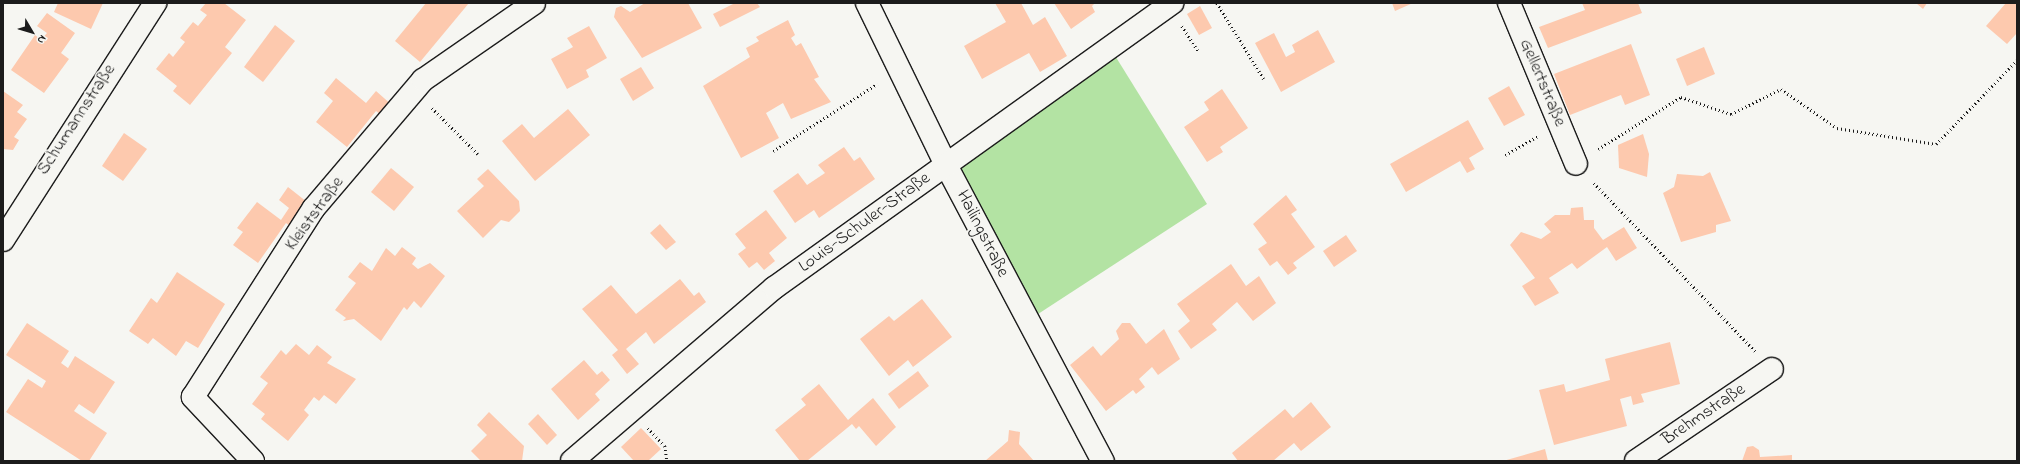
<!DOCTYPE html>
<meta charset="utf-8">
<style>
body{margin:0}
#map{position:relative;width:2020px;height:464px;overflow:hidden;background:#f6f6f2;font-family:"Indie Flower",sans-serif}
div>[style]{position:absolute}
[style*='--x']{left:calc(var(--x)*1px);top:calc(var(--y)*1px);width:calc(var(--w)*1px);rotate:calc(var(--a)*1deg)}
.green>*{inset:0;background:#b3e3a3}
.building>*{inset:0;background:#fdc9ae}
.path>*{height:2.5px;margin-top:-1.25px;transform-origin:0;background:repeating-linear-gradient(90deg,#1c1c1c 0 1px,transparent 0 4px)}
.roads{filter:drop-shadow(1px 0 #1c1c1c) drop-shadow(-1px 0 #1c1c1c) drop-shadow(0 1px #1c1c1c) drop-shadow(0 -1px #1c1c1c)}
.street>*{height:22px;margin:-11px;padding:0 11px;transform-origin:11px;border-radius:11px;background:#f6f6f2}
.secondary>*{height:22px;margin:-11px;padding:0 11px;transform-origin:11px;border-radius:11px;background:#f6f6f2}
span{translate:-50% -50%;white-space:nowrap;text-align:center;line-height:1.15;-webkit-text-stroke:3.5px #f6f6f2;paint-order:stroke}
.street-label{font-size:18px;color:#1c1c1c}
.frame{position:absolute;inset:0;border:4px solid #1c1c1c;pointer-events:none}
.north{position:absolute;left:12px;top:12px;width:40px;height:40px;-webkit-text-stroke:3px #f6f6f2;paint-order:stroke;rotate:128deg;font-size:11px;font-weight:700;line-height:16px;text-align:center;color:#1c1c1c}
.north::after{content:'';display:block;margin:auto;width:14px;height:18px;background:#1c1c1c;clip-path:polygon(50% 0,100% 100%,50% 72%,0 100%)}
</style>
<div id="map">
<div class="green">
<i style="clip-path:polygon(1114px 54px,1207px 204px,1035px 316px,955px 167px)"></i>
</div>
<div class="building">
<i style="clip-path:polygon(58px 3px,103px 3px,91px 29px,54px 12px)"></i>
<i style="clip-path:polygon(206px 3px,224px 3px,246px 20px,225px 47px,232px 53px,190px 105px,173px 91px,177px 86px,156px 69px,169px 53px,173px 57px,185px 42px,180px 38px,193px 22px,198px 26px,207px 15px,200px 10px)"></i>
<i style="clip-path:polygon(426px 3px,469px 3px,420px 62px,395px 41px)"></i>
<i style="clip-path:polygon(645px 3px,688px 3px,702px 28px,642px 58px,614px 17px,616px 8px,621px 6px,630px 12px)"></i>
<i style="clip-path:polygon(735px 3px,757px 3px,760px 7px,720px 27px,713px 14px)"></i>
<i style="clip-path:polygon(995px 3px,1021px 3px,1033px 25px,1045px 17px,1067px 56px,1040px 72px,1029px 53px,982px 79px,964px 46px,1006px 22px)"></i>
<i style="clip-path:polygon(1054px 3px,1095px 3px,1092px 6px,1095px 12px,1071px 29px)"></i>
<i style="clip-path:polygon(1392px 3px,1413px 3px,1395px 11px)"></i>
<i style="clip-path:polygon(1582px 3px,1638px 3px,1642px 13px,1548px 48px,1539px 27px,1585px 10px)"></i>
<i style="clip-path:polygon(1916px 3px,1927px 3px,1923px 9px)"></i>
<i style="clip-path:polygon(2006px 3px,2017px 3px,2017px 33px,2007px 44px,1986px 26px)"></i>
<i style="clip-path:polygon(1200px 6px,1212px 28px,1199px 35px,1187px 14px)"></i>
<i style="clip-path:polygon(47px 13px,75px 33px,61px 53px,69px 59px,44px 93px,11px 70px,35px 35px,41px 40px,47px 33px,37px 26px)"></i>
<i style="clip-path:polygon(788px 20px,795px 35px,791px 38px,796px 46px,801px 43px,819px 77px,814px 79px,831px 102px,791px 119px,783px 103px,766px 113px,779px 138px,741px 158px,703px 86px,750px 57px,746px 48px,759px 41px,756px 37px)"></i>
<i style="clip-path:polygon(275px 25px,295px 41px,263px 82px,244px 67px)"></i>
<i style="clip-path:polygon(589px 26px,607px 58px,586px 70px,589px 77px,567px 89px,551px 59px,573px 47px,567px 38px)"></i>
<i style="clip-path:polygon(1318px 30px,1335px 62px,1281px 92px,1255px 43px,1274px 33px,1286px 57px,1295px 52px,1292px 45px)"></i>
<i style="clip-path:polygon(1631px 44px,1650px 95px,1625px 105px,1621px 95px,1570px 115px,1554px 74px)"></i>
<i style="clip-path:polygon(1704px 47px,1715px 74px,1687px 86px,1676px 59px)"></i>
<i style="clip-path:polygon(641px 67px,654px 88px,633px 101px,620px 79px)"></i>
<i style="clip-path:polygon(336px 78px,366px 103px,376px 91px,393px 106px,384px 117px,376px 111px,347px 147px,316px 122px,333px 101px,324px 93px)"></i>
<i style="clip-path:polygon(1509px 86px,1525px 115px,1504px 126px,1488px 98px)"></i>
<i style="clip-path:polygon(1222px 89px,1248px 128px,1220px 147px,1223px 152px,1207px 162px,1184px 127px,1209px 110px,1204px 102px)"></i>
<i style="clip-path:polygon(3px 91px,23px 105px,17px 112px,27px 119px,14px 137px,19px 140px,13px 150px,3px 149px)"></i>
<i style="clip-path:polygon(568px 109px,590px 135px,535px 181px,502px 141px,522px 124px,534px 138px)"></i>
<i style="clip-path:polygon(1468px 120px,1484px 149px,1469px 158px,1475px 169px,1467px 173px,1460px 161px,1406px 192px,1390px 164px)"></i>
<i style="clip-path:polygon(124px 133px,147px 149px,123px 181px,102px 166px)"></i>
<i style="clip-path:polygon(1643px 134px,1649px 154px,1647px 177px,1619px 168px,1618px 145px)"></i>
<i style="clip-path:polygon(844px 147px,854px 161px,860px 157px,875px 179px,819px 218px,814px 210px,795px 223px,773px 191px,798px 173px,807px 185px,825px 173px,818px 165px)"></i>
<i style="clip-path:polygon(391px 168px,414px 187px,394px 211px,371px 192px)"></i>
<i style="clip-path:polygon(488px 169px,519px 201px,520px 211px,509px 222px,501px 220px,483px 238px,457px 211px,484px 186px,477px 179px)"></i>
<i style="clip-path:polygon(1710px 172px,1731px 221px,1716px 225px,1716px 232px,1681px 242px,1663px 193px,1674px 187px,1677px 174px,1703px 176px)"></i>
<i style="clip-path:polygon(288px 187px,307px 202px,294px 229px,286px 223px,258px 263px,233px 245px,243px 232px,237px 228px,257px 202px,281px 220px,289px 208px,279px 200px)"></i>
<i style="clip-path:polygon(1286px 195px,1297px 210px,1291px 214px,1315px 247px,1293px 263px,1297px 268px,1288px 275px,1277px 261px,1270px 266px,1258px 249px,1267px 243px,1253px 224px)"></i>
<i style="clip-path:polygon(1583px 207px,1584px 220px,1594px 220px,1594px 228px,1603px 240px,1624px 227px,1637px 248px,1616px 261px,1607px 247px,1577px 269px,1572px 263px,1549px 278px,1559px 293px,1535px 306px,1522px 286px,1535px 278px,1510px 245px,1521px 232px,1541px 239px,1551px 232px,1544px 224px,1555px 215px,1570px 215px,1571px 208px)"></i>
<i style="clip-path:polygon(766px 210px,787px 238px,769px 253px,775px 261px,764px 270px,757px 262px,749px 268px,738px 254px,746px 248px,735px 234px)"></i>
<i style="clip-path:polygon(660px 224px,676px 242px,666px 250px,650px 233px)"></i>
<i style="clip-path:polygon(1346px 235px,1357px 251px,1334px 267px,1323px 251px)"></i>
<i style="clip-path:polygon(402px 247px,416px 258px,412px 264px,418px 269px,430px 263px,445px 276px,421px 308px,414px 301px,407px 310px,404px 307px,381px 341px,354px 319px,343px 321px,346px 318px,335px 310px,356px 283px,348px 277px,360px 262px,372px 271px,386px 248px,395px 256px)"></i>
<i style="clip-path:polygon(1231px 264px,1246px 286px,1259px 276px,1276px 303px,1253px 321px,1237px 302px,1212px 324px,1217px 330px,1191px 349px,1178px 331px,1190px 321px,1177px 304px)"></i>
<i style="clip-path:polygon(177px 272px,225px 304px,198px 348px,186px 341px,176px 356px,153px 338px,148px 344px,129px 331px,151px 298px,157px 303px)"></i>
<i style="clip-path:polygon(680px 279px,694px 296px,699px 292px,706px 302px,654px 344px,646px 332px,626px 349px,639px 364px,627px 374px,612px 355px,618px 350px,582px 309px,611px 285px,636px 314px)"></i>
<i style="clip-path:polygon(922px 299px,952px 337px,913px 367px,908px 360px,889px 376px,860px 339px,889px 316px,894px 321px)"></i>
<i style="clip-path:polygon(27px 323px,69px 351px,61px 363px,68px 368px,75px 356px,115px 382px,94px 414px,79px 404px,74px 411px,107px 433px,89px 461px,82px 461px,6px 412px,28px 379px,42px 388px,46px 381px,6px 355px)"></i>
<i style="clip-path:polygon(1122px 323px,1130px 323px,1146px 344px,1164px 329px,1180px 359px,1158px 375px,1152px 367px,1139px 379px,1145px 387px,1136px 394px,1133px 390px,1106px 411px,1070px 365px,1093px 346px,1101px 356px,1119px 339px,1116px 331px)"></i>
<i style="clip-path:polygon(1670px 342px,1680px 384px,1641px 394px,1644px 402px,1633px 405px,1631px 396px,1620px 399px,1627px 426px,1554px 445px,1539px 390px,1564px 384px,1566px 392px,1610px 380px,1605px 359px)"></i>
<i style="clip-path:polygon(296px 344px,309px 355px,317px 345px,332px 357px,327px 363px,356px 379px,336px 404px,324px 395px,319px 401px,314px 397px,304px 410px,309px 415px,288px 441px,261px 419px,265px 414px,252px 404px,268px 383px,260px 377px,281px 350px,286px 355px)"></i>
<i style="clip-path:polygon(584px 360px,597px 375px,602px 371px,610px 380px,595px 394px,600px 400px,578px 420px,551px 389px)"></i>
<i style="clip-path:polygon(918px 371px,929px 386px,899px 409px,888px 394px)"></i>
<i style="clip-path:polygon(819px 384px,848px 420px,873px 398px,896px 427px,876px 446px,859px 426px,856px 429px,852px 424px,807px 461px,800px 461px,775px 430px,806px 405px,801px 399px)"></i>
<i style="clip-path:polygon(1311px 402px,1331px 427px,1301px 451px,1294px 443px,1273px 461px,1238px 461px,1232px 453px,1285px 409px,1293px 418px)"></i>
<i style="clip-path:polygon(489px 412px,524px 446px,522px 461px,481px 461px,471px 451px,487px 435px,477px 425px)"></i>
<i style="clip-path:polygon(538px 414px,557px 435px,547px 445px,528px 424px)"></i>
<i style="clip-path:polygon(641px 428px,661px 449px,648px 461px,634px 461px,621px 447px)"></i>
<i style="clip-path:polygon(1009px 430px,1020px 432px,1019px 444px,1034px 461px,985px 461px,1008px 441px)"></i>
<i style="clip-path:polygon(1753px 446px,1759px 450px,1760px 457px,1792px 455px,1792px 461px,1742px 461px,1747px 447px)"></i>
<i style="clip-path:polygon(1545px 449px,1548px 461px,1503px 461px)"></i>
</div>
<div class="path">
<i style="--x:1217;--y:3;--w:89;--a:58.3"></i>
<i style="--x:1182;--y:26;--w:30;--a:57"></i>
<i style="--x:432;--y:108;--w:65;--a:45"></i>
<i style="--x:1598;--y:149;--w:98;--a:-32.1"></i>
<i style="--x:1681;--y:97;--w:53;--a:18.8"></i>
<i style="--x:1731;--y:114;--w:56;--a:-26.6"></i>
<i style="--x:1781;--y:89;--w:68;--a:34.9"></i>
<i style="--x:1837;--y:128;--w:100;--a:9.2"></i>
<i style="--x:1936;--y:144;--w:117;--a:-46"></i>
<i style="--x:773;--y:151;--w:124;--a:-32.8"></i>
<i style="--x:1505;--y:155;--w:38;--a:-30"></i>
<i style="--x:1594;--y:183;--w:233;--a:46.2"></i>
<i style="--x:648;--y:428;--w:25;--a:47"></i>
<i style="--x:665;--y:446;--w:15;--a:82"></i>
</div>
<div class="roads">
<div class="street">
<i style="--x:867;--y:3;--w:180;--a:64"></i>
<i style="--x:946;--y:165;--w:335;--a:62.1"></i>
<i style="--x:1509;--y:3;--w:174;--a:67.4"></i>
<i style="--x:253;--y:461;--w:88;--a:-133.2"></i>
<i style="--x:193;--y:397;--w:224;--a:-57.4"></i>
<i style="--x:314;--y:208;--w:168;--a:-49.6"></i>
<i style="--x:423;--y:80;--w:135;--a:-34.7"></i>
<i style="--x:572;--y:461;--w:266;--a:-40.6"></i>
<i style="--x:774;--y:288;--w:490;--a:-35.6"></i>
<i style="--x:1636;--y:461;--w:164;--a:-34.1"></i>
</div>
<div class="secondary">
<i style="--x:3;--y:240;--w:282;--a:-57.3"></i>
</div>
</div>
<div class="street-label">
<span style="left:1542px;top:83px;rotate:67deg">Gellertstraße</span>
<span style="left:77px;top:120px;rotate:-57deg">Schumannstraße</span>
<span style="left:315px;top:214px;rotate:-54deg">Kleiststraße</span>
<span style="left:865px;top:223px;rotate:-36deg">Louis-Schuler-Straße</span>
<span style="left:982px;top:234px;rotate:63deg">Hailingstraße</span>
<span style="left:1704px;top:415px;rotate:-34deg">Brehmstraße</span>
</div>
<div class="frame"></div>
<div class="north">N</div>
</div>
